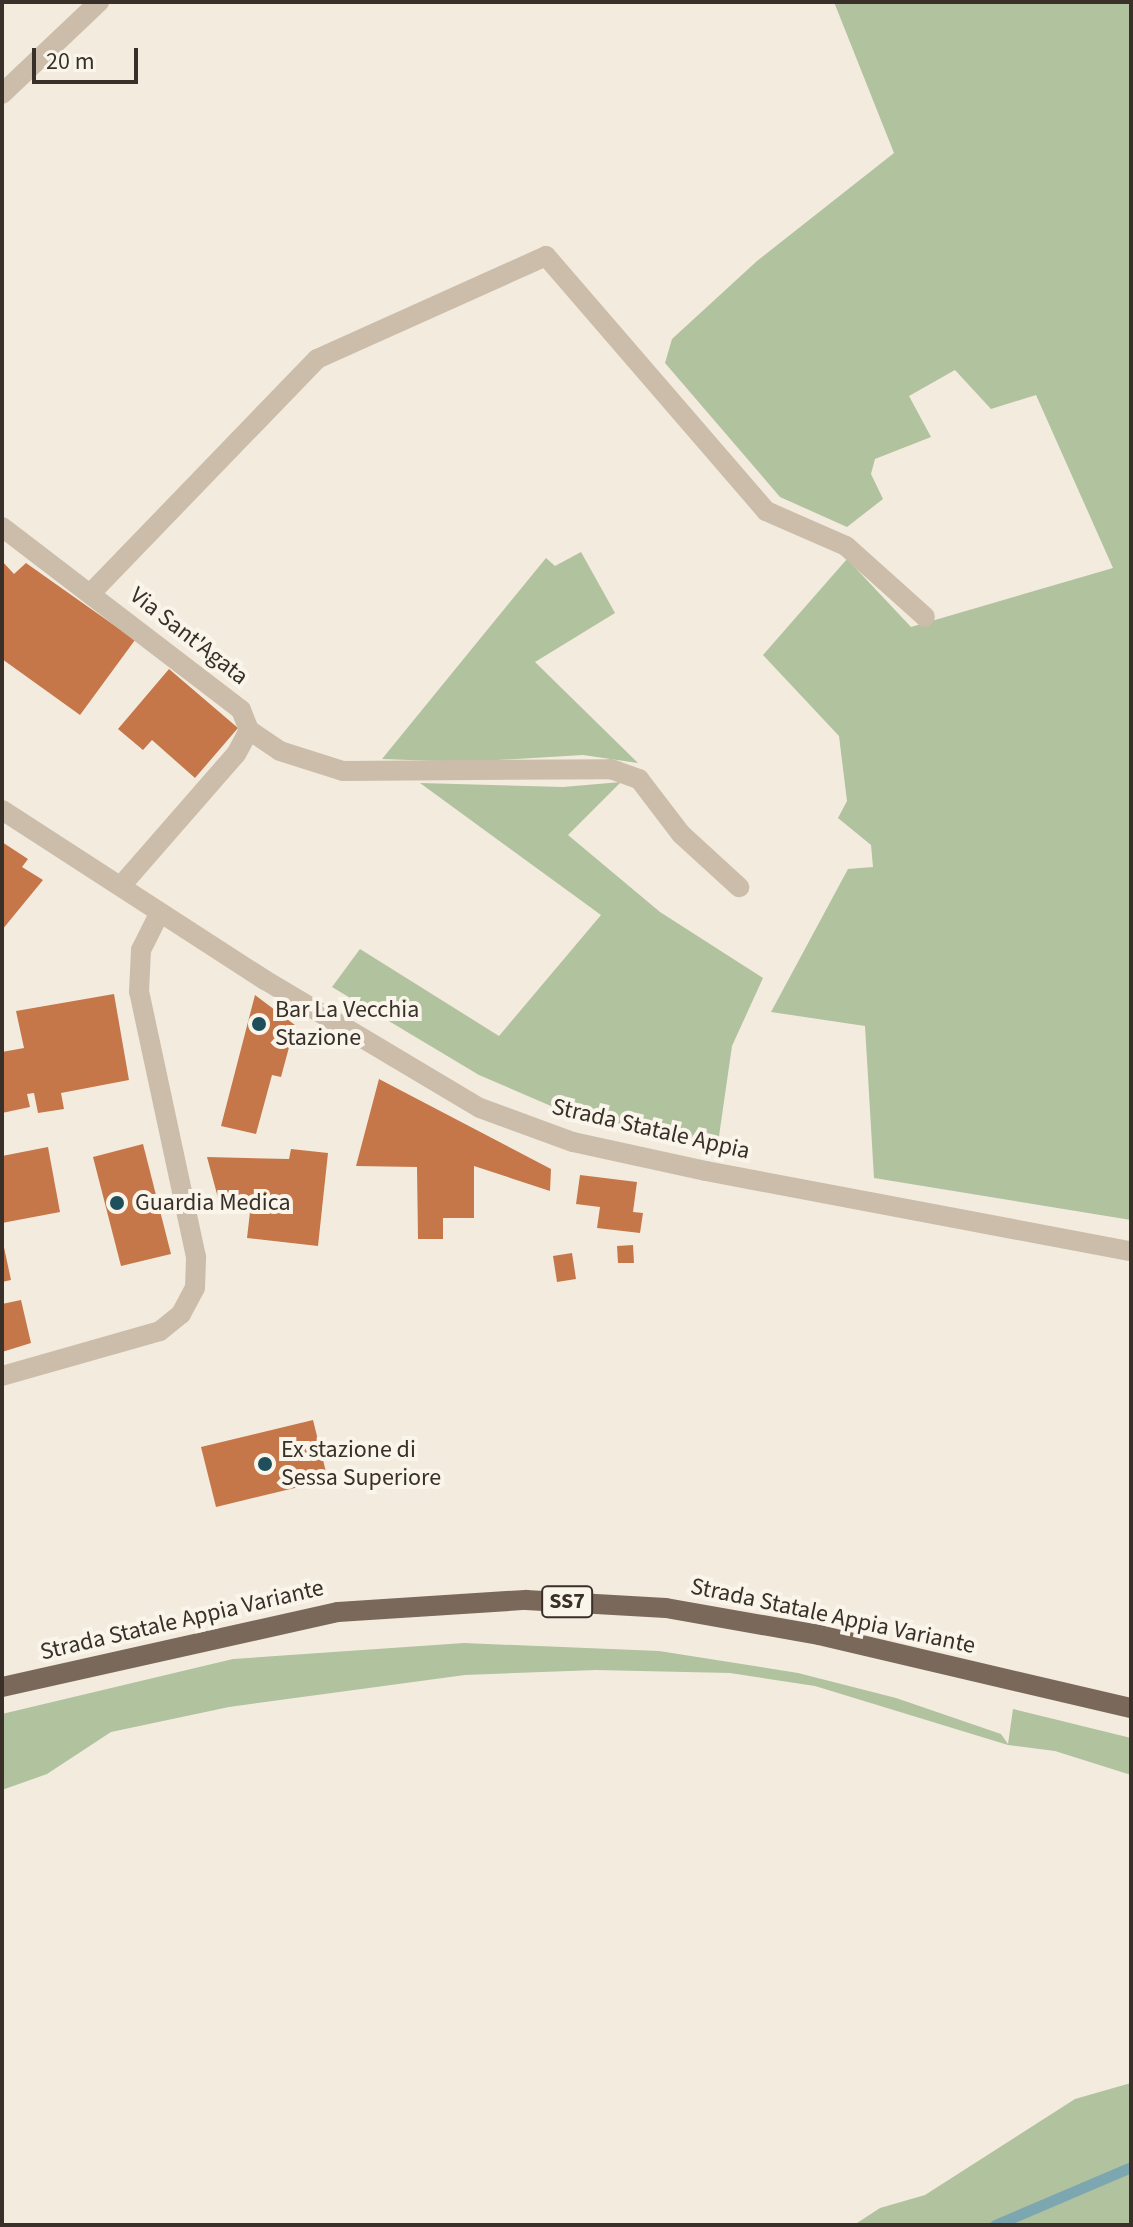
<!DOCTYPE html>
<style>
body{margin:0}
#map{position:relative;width:1133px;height:2227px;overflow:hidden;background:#f3ebde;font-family:"Source Sans 3",sans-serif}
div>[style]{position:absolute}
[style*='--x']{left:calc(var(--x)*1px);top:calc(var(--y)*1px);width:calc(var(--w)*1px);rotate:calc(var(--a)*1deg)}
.green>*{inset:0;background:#b1c29e}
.stream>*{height:11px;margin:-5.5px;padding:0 5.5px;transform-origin:5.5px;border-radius:5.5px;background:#7da7b0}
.building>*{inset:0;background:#c67749}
.minor>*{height:20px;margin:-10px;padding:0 10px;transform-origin:10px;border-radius:10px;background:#cbbdaa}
.major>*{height:20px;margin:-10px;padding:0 10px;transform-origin:10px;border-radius:10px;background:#7a695a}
.dots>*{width:22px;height:22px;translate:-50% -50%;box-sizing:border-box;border:4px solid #faf5eb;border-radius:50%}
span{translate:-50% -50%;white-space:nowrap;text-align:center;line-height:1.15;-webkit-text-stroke:8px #faf5eb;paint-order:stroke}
.shield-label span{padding:2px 6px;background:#faf5eb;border:2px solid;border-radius:6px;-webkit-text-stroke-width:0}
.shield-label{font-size:22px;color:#383029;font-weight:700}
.street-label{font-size:24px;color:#383029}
.poi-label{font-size:24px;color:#383029}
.left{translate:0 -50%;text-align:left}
.frame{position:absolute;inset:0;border:4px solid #383029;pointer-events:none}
.scale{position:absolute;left:32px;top:48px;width:106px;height:36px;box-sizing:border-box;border:4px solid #383029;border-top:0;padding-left:10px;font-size:24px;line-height:28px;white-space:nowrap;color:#383029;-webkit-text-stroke:6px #faf5eb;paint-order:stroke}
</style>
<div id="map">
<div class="green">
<i style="clip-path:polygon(834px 2px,1131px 2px,1131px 1220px,874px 1178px,865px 1026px,771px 1012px,848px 869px,873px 867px,871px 845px,838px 818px,847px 801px,839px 736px,763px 655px,847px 559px,911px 627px,1113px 568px,1036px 395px,991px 409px,955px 370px,909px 396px,931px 437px,875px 459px,871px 474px,883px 499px,847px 527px,780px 497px,665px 363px,672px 339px,757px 261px,894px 153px)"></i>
<i style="clip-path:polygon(581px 552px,615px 613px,535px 662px,638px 763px,583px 755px,465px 762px,382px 759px,546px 558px,555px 566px)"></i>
<i style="clip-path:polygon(621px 782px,568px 835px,660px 912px,763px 978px,732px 1046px,717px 1150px,551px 1106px,479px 1075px,332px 987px,360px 949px,499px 1036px,601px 915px,420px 783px,563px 787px)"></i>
<i style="clip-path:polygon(464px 1643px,659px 1651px,798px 1673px,896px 1698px,1001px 1734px,1008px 1744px,1013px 1709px,1131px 1738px,1131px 1775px,1055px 1751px,1008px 1745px,815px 1686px,730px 1673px,596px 1670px,465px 1675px,229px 1707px,111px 1732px,47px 1774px,2px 1790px,2px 1714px,233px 1659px)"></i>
<i style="clip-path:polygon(1131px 2083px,1131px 2225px,854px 2225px,880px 2208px,925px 2195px,1075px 2099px)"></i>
</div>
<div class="stream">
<i style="--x:995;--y:2225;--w:148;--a:-23.1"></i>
</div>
<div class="building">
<i style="clip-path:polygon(2px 561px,14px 574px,26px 563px,135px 640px,80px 715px,2px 659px)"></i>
<i style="clip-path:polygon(169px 669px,238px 728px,195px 778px,152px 740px,143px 750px,118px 729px)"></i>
<i style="clip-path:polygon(2px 842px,28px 859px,22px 867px,43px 880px,2px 930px)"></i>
<i style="clip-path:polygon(114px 994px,129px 1080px,61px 1093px,64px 1109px,38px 1113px,34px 1093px,27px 1094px,30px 1107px,2px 1113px,2px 1052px,24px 1048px,16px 1011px)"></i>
<i style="clip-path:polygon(255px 995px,295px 1025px,281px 1077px,272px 1075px,256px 1134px,221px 1126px)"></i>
<i style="clip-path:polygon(379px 1079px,551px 1169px,550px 1191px,474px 1166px,474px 1218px,443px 1218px,443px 1239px,418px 1239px,417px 1167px,356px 1166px)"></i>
<i style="clip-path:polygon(143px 1144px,171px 1254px,121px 1266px,93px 1157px)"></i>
<i style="clip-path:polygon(48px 1147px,60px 1212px,2px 1223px,2px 1156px)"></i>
<i style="clip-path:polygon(291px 1149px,328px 1153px,318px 1246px,247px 1238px,250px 1212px,221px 1209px,207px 1157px,289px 1159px)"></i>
<i style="clip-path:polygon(580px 1175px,637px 1182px,633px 1212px,643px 1213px,640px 1233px,597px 1228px,600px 1207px,576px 1204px)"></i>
<i style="clip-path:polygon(2px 1238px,11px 1280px,2px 1282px)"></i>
<i style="clip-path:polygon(633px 1245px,634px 1263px,618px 1263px,617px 1246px)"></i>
<i style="clip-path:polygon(572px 1253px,576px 1279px,557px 1282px,553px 1256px)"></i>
<i style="clip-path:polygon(21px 1300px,31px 1343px,2px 1352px,2px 1304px)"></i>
<i style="clip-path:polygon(313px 1420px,328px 1480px,216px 1507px,201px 1447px)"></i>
</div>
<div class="minor">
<i style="--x:2;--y:94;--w:134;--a:-43.5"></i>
<i style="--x:2;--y:527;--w:301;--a:37.4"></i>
<i style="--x:241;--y:710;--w:22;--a:68"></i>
<i style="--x:249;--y:730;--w:27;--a:118"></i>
<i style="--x:236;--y:754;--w:175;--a:131.1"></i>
<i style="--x:92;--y:592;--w:324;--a:-46"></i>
<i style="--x:317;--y:359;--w:251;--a:-24.2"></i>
<i style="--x:546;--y:256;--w:337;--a:49.2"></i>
<i style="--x:766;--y:511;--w:87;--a:23.6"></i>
<i style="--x:846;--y:546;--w:106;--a:41.9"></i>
<i style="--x:249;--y:730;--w:37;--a:34"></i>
<i style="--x:280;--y:751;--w:66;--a:17.6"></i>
<i style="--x:343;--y:771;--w:268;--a:-0.4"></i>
<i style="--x:611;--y:769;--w:30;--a:20"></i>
<i style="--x:639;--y:779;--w:69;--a:52.6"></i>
<i style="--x:681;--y:834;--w:79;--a:42.4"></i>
<i style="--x:2;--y:810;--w:313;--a:32.9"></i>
<i style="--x:265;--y:980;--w:250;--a:30.8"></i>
<i style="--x:480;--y:1108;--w:99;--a:20.1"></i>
<i style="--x:573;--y:1142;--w:136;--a:12.3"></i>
<i style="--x:706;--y:1171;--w:432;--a:10.7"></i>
<i style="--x:2;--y:1376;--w:164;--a:-15.9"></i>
<i style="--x:160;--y:1331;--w:27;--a:-39"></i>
<i style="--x:181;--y:1314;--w:30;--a:-62"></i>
<i style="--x:195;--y:1288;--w:31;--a:-88"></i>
<i style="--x:196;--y:1257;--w:271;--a:-102.1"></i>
<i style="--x:139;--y:992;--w:42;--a:-87.3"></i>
<i style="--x:141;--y:950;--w:40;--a:-63.4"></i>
</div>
<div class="major">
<i style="--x:2;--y:1687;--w:344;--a:-12.6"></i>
<i style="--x:338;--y:1612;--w:188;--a:-3.7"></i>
<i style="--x:526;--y:1600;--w:140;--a:3.3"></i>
<i style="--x:666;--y:1608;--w:155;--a:10"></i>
<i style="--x:819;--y:1635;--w:320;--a:13.2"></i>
</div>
<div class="dots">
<i style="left:259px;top:1024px;background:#1e4f5a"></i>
<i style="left:117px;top:1203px;background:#1e4f5a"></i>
<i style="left:265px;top:1464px;background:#1e4f5a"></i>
</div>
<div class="shield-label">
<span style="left:567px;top:1602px">SS7</span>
</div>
<div class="street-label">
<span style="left:189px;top:636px;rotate:38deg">Via Sant'Agata</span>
<span style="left:651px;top:1129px;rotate:13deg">Strada Statale Appia</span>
<span style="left:833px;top:1616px;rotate:12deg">Strada Statale Appia Variante</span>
<span style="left:182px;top:1620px;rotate:-13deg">Strada Statale Appia Variante</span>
</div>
<div class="poi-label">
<span class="left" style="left:275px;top:1024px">Bar La Vecchia<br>Stazione</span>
<span class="left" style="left:135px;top:1203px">Guardia Medica</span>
<span class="left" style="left:281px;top:1464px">Ex stazione di<br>Sessa Superiore</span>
</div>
<div class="frame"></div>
<div class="scale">20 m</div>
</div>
